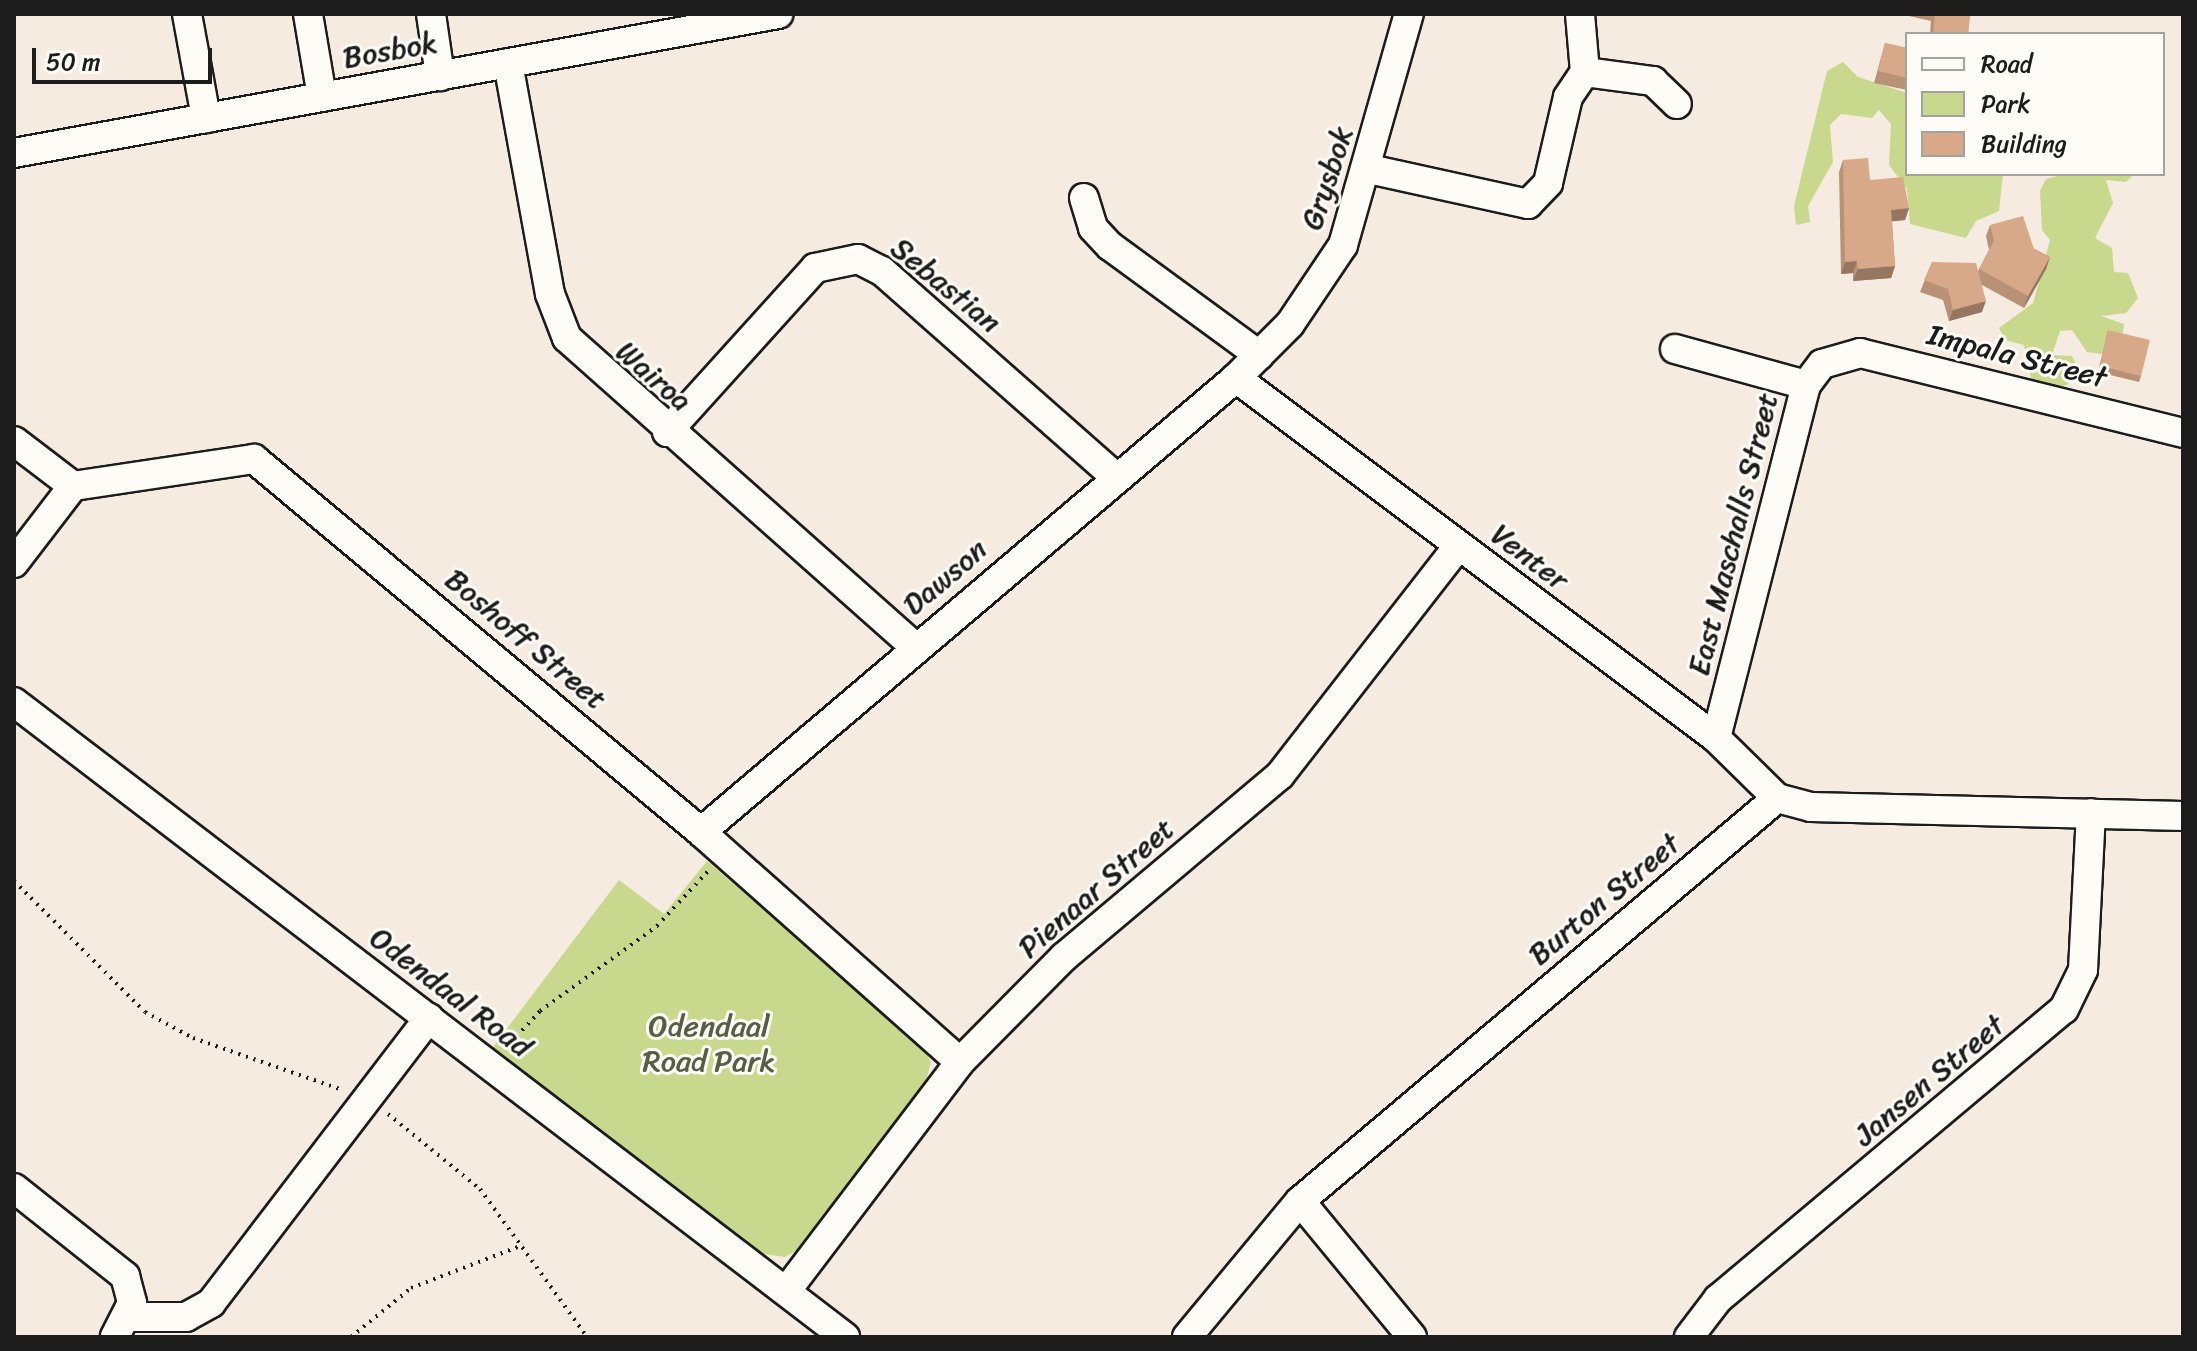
<!DOCTYPE html>
<style>
body{margin:0}
#map{position:relative;width:2197px;height:1351px;overflow:hidden;background:#f5ebe1;font-family:Sriracha,sans-serif}
div>[style]{position:absolute}
[style*='--x']{left:calc(var(--x)*1px);top:calc(var(--y)*1px);width:calc(var(--w)*1px);rotate:calc(var(--a)*1deg)}
.green>*{inset:0;background:#c8d98d}
.path>*{height:4px;margin-top:-2px;transform-origin:0;background:repeating-linear-gradient(90deg,#1c1c1c 0 2px,transparent 0 8px)}
.roads{filter:drop-shadow(2px 0 #1c1c1c) drop-shadow(-2px 0 #1c1c1c) drop-shadow(0 2px #1c1c1c) drop-shadow(0 -2px #1c1c1c)}
.minor>*{height:28px;margin:-14px;padding:0 14px;transform-origin:14px;border-radius:14px;background:#fdfcf7}
.wall>*{inset:0;background:#b99176}
.shaded-wall>*{inset:0;background:#967660}
.building>*{inset:0;background:#d7a989}
span{translate:-50% -50%;white-space:nowrap;text-align:center;line-height:1.15;-webkit-text-stroke:6px #fdfcf7;paint-order:stroke}
.street-label{font-size:30px;color:#1c1c1c}
.park-label{font-size:30px;color:#585e44}
.frame{position:absolute;inset:0;border:16px solid #1c1c1c;pointer-events:none}
.legend{position:absolute;left:1905px;top:32px;width:260px;height:144px;box-sizing:border-box;background:#fdfcf7;border:2px solid #a3a29f;margin:0;padding:10px 14px;list-style:none;font-size:24px;color:#1c1c1c}
.legend li{display:flex;align-items:center;gap:16px;height:40px}
.legend b{width:40px;border:2px solid #a3a29f}
.scale{position:absolute;left:32px;top:48px;width:180px;height:36px;box-sizing:border-box;border:4px solid #1c1c1c;border-top:0;padding-left:10px;font-size:24px;line-height:28px;white-space:nowrap;color:#1c1c1c;-webkit-text-stroke:6px #fdfcf7;paint-order:stroke}
</style>
<div id="map">
<div class="green">
<i style="clip-path:polygon(1843px 62px,1858px 77px,1907px 93px,1907px 174px,2003px 174px,1999px 211px,1976px 221px,1966px 238px,1910px 224px,1907px 189px,1889px 165px,1891px 124px,1879px 110px,1872px 118px,1841px 114px,1830px 125px,1833px 162px,1808px 206px,1810px 222px,1796px 225px,1794px 206px,1827px 71px)"></i>
<i style="clip-path:polygon(2065px 174px,2134px 174px,2126px 182px,2106px 180px,2113px 203px,2095px 238px,2112px 248px,2114px 272px,2128px 273px,2138px 298px,2126px 313px,2101px 316px,2124px 324px,2122px 338px,2101px 354px,2087px 352px,2072px 330px,2060px 331px,2052px 355px,2072px 356px,2078px 368px,2067px 385px,2048px 389px,2031px 378px,2024px 345px,2005px 340px,1999px 328px,2033px 303px,2050px 240px,2042px 230px,2040px 191px,2046px 179px)"></i>
<i style="clip-path:polygon(707px 861px,923px 1047px,931px 1062px,924px 1089px,802px 1247px,785px 1257px,756px 1253px,493px 1047px,619px 880px,664px 914px)"></i>
</div>
<div class="path">
<i style="--x:14;--y:881;--w:185;--a:45"></i>
<i style="--x:145;--y:1012;--w:55;--a:28.4"></i>
<i style="--x:193;--y:1038;--w:158;--a:19.2"></i>
<i style="--x:506;--y:1048;--w:50;--a:-47.4"></i>
<i style="--x:540;--y:1011;--w:145;--a:-36"></i>
<i style="--x:657;--y:926;--w:76;--a:-47.1"></i>
<i style="--x:388;--y:1114;--w:119;--a:39.2"></i>
<i style="--x:480;--y:1189;--w:183;--a:54.1"></i>
<i style="--x:351;--y:1337;--w:77;--a:-39.2"></i>
<i style="--x:411;--y:1288;--w:120;--a:-21"></i>
</div>
<div class="roads">
<div class="minor">
<i style="--x:187;--y:14;--w:106;--a:79.6"></i>
<i style="--x:308;--y:14;--w:84;--a:80.4"></i>
<i style="--x:431;--y:14;--w:63;--a:81.7"></i>
<i style="--x:1580;--y:14;--w:58;--a:85.1"></i>
<i style="--x:508;--y:63;--w:235;--a:79.7"></i>
<i style="--x:550;--y:294;--w:47;--a:68.9"></i>
<i style="--x:567;--y:338;--w:465;--a:41.6"></i>
<i style="--x:14;--y:153;--w:777;--a:-10.31"></i>
<i style="--x:1369;--y:169;--w:163;--a:12.4"></i>
<i style="--x:1528;--y:204;--w:29;--a:-46"></i>
<i style="--x:1548;--y:183;--w:88;--a:-76.9"></i>
<i style="--x:1568;--y:97;--w:30;--a:-56"></i>
<i style="--x:1585;--y:72;--w:69;--a:7.5"></i>
<i style="--x:1653;--y:81;--w:33;--a:44"></i>
<i style="--x:1084;--y:198;--w:31;--a:73"></i>
<i style="--x:1093;--y:228;--w:25;--a:47"></i>
<i style="--x:1110;--y:246;--w:185;--a:36.2"></i>
<i style="--x:1675;--y:349;--w:136;--a:15.4"></i>
<i style="--x:1236;--y:378;--w:600;--a:36.87"></i>
<i style="--x:1716;--y:738;--w:86;--a:44.5"></i>
<i style="--x:667;--y:432;--w:221;--a:-47.9"></i>
<i style="--x:815;--y:268;--w:44;--a:-11.8"></i>
<i style="--x:858;--y:259;--w:27;--a:27"></i>
<i style="--x:882;--y:271;--w:313;--a:41.4"></i>
<i style="--x:14;--y:441;--w:74;--a:37.3"></i>
<i style="--x:14;--y:563;--w:97;--a:-52.5"></i>
<i style="--x:73;--y:486;--w:183;--a:-8.5"></i>
<i style="--x:254;--y:459;--w:582;--a:39.84"></i>
<i style="--x:701;--y:832;--w:346;--a:41.6"></i>
<i style="--x:14;--y:702;--w:1046;--a:37.38"></i>
<i style="--x:1716;--y:738;--w:364;--a:-75.7"></i>
<i style="--x:1806;--y:385;--w:26;--a:-53"></i>
<i style="--x:1822;--y:364;--w:40;--a:-16"></i>
<i style="--x:1860;--y:353;--w:333;--a:13.9"></i>
<i style="--x:701;--y:832;--w:702;--a:-40.32"></i>
<i style="--x:1236;--y:378;--w:76;--a:-45"></i>
<i style="--x:1290;--y:324;--w:95;--a:-56.1"></i>
<i style="--x:1343;--y:245;--w:240;--a:-74.1"></i>
<i style="--x:14;--y:1188;--w:142;--a:38.4"></i>
<i style="--x:125;--y:1276;--w:28;--a:75"></i>
<i style="--x:132;--y:1303;--w:38;--a:117"></i>
<i style="--x:1300;--y:1201;--w:176;--a:50.5"></i>
<i style="--x:787;--y:1290;--w:286;--a:-52.8"></i>
<i style="--x:960;--y:1062;--w:148;--a:-45.3"></i>
<i style="--x:1064;--y:957;--w:282;--a:-40.1"></i>
<i style="--x:1280;--y:775;--w:290;--a:-52.1"></i>
<i style="--x:129;--y:1317;--w:57;--a:0"></i>
<i style="--x:186;--y:1317;--w:29;--a:-29"></i>
<i style="--x:211;--y:1303;--w:359;--a:-52.6"></i>
<i style="--x:1187;--y:1337;--w:177;--a:-50.3"></i>
<i style="--x:1300;--y:1201;--w:624;--a:-40.19"></i>
<i style="--x:1777;--y:798;--w:35;--a:15"></i>
<i style="--x:1811;--y:807;--w:372;--a:1.4"></i>
<i style="--x:1689;--y:1337;--w:48;--a:-52.7"></i>
<i style="--x:1718;--y:1299;--w:451;--a:-40"></i>
<i style="--x:2064;--y:1009;--w:43;--a:-64"></i>
<i style="--x:2083;--y:970;--w:157;--a:-87.1"></i>
</div>
</div>
<div class="wall">
<i style="clip-path:polygon(1900px 14px,1970px 14px,1968px 34px,1930px 34px,1931px 21px)"></i>
<i style="clip-path:polygon(1885px 43px,1907px 48px,1907px 90px,1874px 83px)"></i>
<i style="clip-path:polygon(1843px 160px,1909px 208px,1905px 220px,1892px 221px,1895px 266px,1891px 278px,1853px 281px,1853px 273px,1841px 274px,1839px 172px)"></i>
<i style="clip-path:polygon(1990px 225px,2050px 257px,2046px 269px,2024px 308px,1982px 285px,1982px 312px,1949px 321px,1943px 300px,1920px 292px,1932px 262px,1978px 271px,1989px 250px,1986px 236px)"></i>
<i style="clip-path:polygon(2108px 330px,2141px 376px,2139px 382px,2098px 372px)"></i>
</div>
<div class="shaded-wall">
<i style="clip-path:polygon(1909px 208px,1905px 220px,1887px 222px,1891px 210px)"></i>
<i style="clip-path:polygon(2050px 257px,2046px 269px,2024px 308px,2028px 296px)"></i>
<i style="clip-path:polygon(1857px 261px,1853px 273px,1841px 274px,1845px 262px)"></i>
<i style="clip-path:polygon(1895px 266px,1891px 278px,1853px 281px,1858px 269px)"></i>
<i style="clip-path:polygon(1986px 301px,1982px 312px,1949px 321px,1953px 310px)"></i>
</div>
<div class="building">
<i style="clip-path:polygon(1935px 14px,1970px 14px,1968px 34px,1933px 34px)"></i>
<i style="clip-path:polygon(1885px 43px,1907px 48px,1907px 78px,1878px 71px)"></i>
<i style="clip-path:polygon(1868px 158px,1870px 180px,1903px 177px,1909px 208px,1891px 210px,1895px 266px,1858px 269px,1857px 261px,1845px 262px,1843px 160px)"></i>
<i style="clip-path:polygon(2023px 216px,2034px 249px,2050px 257px,2028px 296px,1979px 269px,1994px 241px,1990px 225px)"></i>
<i style="clip-path:polygon(1932px 262px,1976px 263px,1986px 301px,1953px 310px,1948px 289px,1924px 280px)"></i>
<i style="clip-path:polygon(2108px 330px,2150px 340px,2141px 376px,2100px 366px)"></i>
</div>
<div class="street-label">
<span style="left:390px;top:50px;rotate:-10deg">Bosbok</span>
<span style="left:1327px;top:178px;rotate:-72deg">Grysbok</span>
<span style="left:946px;top:285px;rotate:39deg">Sebastian</span>
<span style="left:2017px;top:356px;rotate:14deg">Impala Street</span>
<span style="left:654px;top:376px;rotate:41deg">Wairoa</span>
<span style="left:1733px;top:534px;rotate:-76deg">East Maschalls Street</span>
<span style="left:1530px;top:557px;rotate:37deg">Venter</span>
<span style="left:945px;top:577px;rotate:-40deg">Dawson</span>
<span style="left:526px;top:639px;rotate:40deg">Boshoff Street</span>
<span style="left:1096px;top:888px;rotate:-41deg">Pienaar Street</span>
<span style="left:1604px;top:899px;rotate:-40deg">Burton Street</span>
<span style="left:451px;top:992px;rotate:37deg">Odendaal Road</span>
<span style="left:1929px;top:1080px;rotate:-40deg">Jansen Street</span>
</div>
<div class="park-label">
<span style="left:709px;top:1043px">Odendaal<br>Road Park</span>
</div>
<div class="frame"></div>
<ul class="legend">
<li><b style="height:10px;background:#fdfcf7"></b>Road</li>
<li><b style="height:22px;background:#c8d98d"></b>Park</li>
<li><b style="height:22px;background:#d7a989"></b>Building</li>
</ul>
<div class="scale">50 m</div>
</div>
